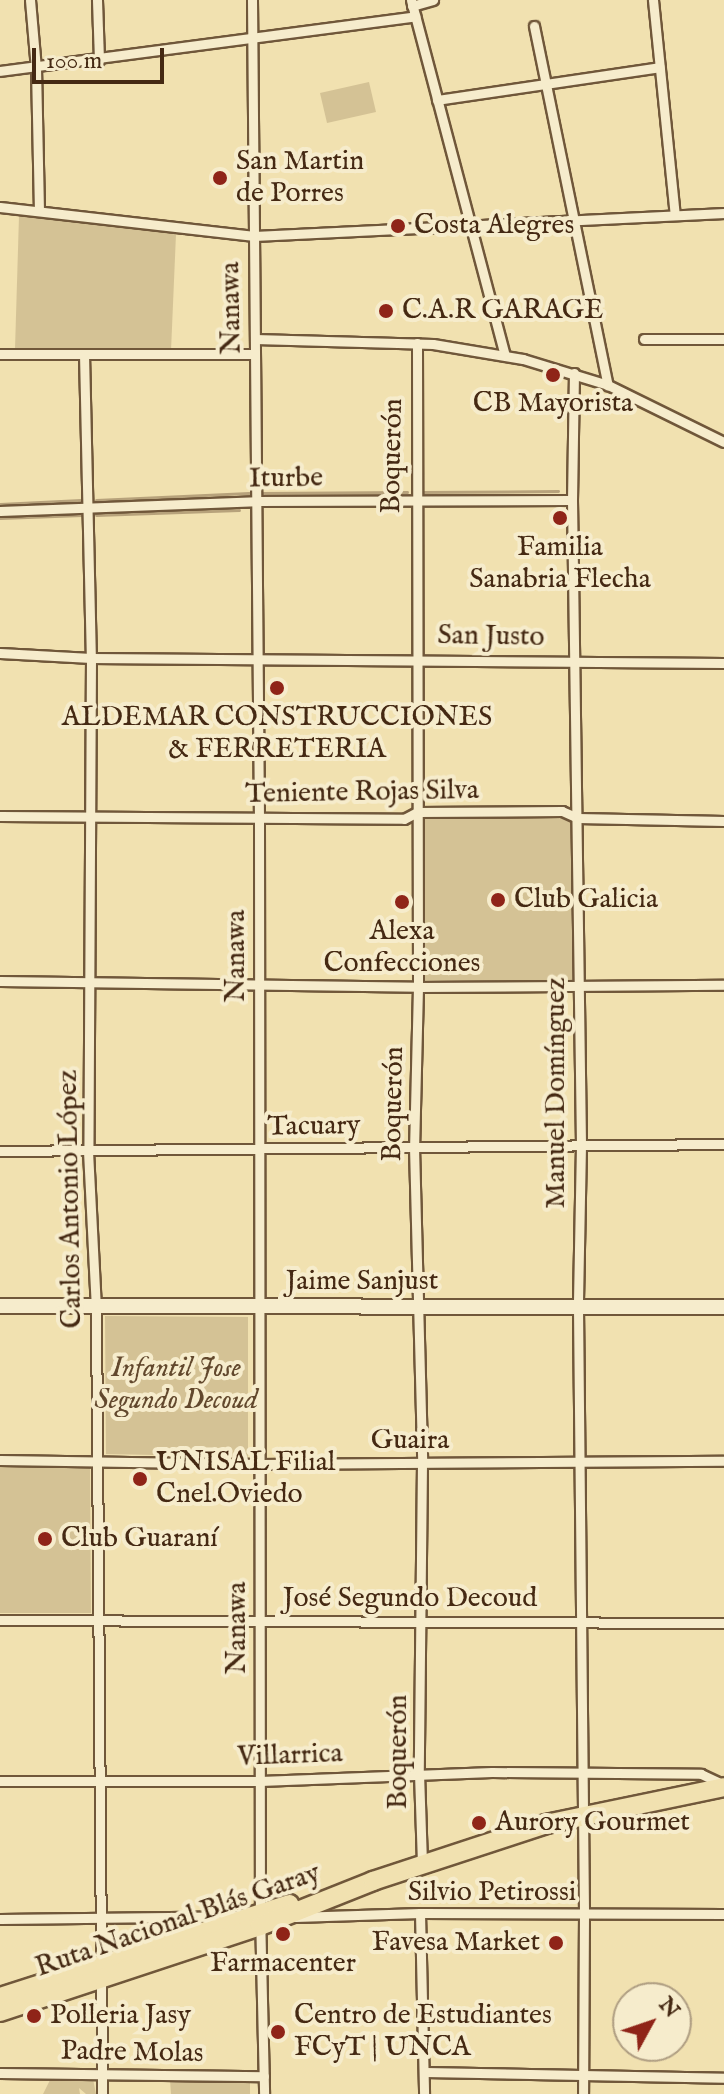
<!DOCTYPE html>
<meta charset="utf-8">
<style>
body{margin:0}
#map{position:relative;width:724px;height:2094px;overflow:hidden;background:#f1e1b0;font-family:"IM FELL English",serif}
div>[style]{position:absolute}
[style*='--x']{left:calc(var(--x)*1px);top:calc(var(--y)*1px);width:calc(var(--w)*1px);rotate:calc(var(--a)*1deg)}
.green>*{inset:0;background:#d4c295}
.stream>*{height:3px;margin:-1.5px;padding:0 1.5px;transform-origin:1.5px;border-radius:1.5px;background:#b7a27b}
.roads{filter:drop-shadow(2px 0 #70573a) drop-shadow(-2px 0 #70573a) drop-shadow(0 2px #70573a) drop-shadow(0 -2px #70573a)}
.street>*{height:9px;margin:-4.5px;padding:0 4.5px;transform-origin:4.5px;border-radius:4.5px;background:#f6eccc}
.secondary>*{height:14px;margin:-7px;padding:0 7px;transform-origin:7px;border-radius:7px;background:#f6eccc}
.highway>*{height:18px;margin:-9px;padding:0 9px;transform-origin:9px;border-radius:9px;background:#f1e1b0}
.dots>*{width:22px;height:22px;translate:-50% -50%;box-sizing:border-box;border:4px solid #f6eccc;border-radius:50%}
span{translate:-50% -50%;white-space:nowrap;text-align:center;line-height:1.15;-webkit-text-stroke:8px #f6eccc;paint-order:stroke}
.poi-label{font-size:28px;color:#452913}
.left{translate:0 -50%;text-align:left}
.right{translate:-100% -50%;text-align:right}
.street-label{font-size:28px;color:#452913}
.park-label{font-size:28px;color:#62482d;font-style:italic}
.north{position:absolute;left:612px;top:1982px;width:80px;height:80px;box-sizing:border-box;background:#f6eccc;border:2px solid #af9e82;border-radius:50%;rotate:50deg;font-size:22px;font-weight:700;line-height:32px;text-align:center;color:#452913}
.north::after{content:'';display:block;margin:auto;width:28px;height:36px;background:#8f2418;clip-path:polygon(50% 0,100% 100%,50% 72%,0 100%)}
.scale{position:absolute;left:32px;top:48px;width:132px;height:36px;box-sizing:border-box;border:4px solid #452913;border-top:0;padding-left:10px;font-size:24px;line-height:28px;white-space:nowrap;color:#452913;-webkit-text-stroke:6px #f6eccc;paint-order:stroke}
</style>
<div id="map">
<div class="green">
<i style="clip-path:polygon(369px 82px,376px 112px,327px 123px,320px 93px)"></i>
<i style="clip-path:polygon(19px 216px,176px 234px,171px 351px,15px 349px)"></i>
<i style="clip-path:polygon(422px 815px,562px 815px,573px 820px,574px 980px,423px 982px)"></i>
<i style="clip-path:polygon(105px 1316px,248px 1317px,248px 1457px,106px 1454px)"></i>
<i style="clip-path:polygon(90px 1465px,91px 1613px,0 1613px,0 1466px)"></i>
<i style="clip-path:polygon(78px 2078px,93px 2079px,96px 2094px,86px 2094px,79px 2088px,80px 2094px,43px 2094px,50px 2080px)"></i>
<i style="clip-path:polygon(170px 2080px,250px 2082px,250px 2094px,171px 2094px)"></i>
</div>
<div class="stream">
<i style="--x:422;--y:492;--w:136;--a:-0.4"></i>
<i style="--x:263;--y:493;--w:144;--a:-0.4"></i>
<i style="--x:96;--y:500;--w:153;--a:-2.6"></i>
<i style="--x:0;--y:504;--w:81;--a:-2.8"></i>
<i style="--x:96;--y:515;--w:143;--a:-2"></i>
<i style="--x:0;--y:518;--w:82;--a:-2.1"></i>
</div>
<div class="roads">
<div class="street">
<i style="--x:30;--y:0;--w:68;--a:85"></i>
<i style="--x:36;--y:68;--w:143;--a:88.8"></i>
<i style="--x:97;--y:0;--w:60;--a:88.1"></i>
<i style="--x:252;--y:0;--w:818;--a:89.51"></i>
<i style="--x:259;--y:818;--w:1094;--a:89.95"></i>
<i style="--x:260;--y:1912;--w:182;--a:88.7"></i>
<i style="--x:411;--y:0;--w:367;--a:75.2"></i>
<i style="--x:653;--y:0;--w:216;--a:84.2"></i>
<i style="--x:412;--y:6;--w:22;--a:-16"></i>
<i style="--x:534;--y:26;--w:367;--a:78.4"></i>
<i style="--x:0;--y:71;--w:419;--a:-7.5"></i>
<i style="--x:437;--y:100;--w:225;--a:-8.4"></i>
<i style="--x:0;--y:207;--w:256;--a:6.5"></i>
<i style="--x:254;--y:236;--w:471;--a:-2.8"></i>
<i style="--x:255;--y:339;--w:178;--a:1.6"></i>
<i style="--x:433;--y:344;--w:91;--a:9.5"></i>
<i style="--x:523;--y:359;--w:89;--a:17"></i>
<i style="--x:608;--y:385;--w:129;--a:26.2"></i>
<i style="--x:644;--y:339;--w:80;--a:0"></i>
<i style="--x:417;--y:343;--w:644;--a:89.91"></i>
<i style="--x:418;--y:987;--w:160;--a:91.4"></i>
<i style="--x:414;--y:1147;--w:316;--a:88.5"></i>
<i style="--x:422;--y:1463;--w:310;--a:90.6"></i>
<i style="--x:419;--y:1773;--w:91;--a:88.1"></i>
<i style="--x:0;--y:354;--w:255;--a:0"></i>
<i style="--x:84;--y:354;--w:304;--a:88.7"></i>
<i style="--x:91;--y:658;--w:493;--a:90.3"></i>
<i style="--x:88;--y:1151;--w:156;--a:87.1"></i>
<i style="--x:96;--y:1307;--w:787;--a:89.56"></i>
<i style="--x:574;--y:373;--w:127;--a:90.9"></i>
<i style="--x:572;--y:500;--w:645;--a:89.2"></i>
<i style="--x:581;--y:1145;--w:163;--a:91.1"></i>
<i style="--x:578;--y:1308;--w:607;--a:89.43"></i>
<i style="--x:584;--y:1915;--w:179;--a:90.3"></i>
<i style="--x:0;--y:511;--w:256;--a:-2.2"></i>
<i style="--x:256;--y:501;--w:316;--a:-0.2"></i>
<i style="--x:0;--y:653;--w:91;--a:3.1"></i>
<i style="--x:91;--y:658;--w:633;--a:0.45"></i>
<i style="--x:0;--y:816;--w:404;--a:0.4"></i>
<i style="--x:404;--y:819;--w:15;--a:-28"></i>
<i style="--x:417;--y:812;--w:145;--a:-0.4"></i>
<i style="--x:562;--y:811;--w:17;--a:24"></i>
<i style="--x:578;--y:818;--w:146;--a:1.2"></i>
<i style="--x:0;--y:981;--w:418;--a:0.8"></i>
<i style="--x:418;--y:987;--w:306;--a:-0.4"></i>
<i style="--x:0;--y:1151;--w:724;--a:-0.55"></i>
<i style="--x:0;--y:1460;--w:260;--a:0.9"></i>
<i style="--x:260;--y:1464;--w:464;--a:-0.4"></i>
<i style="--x:0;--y:1620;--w:724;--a:0.24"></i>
<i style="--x:0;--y:1781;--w:260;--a:0"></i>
<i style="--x:260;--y:1781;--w:232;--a:-2.2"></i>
<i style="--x:492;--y:1772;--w:209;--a:0.5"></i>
<i style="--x:701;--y:1774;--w:23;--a:25"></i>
<i style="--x:420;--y:1913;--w:181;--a:88.7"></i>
<i style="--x:295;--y:1917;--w:125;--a:-1.8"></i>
<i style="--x:420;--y:1913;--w:304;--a:0.2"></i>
<i style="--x:0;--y:1919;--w:233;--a:-0.7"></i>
<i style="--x:425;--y:2072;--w:299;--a:1.1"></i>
<i style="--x:0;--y:2073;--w:264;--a:0.7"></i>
</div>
<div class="secondary">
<i style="--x:0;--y:1306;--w:724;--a:0.08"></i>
</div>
<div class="highway">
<i style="--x:0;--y:1997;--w:304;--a:-17.8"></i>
<i style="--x:0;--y:2012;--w:274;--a:-18.3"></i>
<i style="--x:260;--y:1926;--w:122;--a:-21.7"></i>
<i style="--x:373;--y:1881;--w:182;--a:-18.2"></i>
<i style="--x:546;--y:1824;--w:182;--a:-11.7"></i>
</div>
</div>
<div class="dots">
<i style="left:220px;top:178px;background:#8f2418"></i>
<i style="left:398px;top:226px;background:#8f2418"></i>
<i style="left:386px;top:311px;background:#8f2418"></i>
<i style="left:553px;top:375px;background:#8f2418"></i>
<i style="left:560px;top:518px;background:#8f2418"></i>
<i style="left:277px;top:688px;background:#8f2418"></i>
<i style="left:498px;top:900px;background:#8f2418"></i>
<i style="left:402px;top:902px;background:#8f2418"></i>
<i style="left:140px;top:1479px;background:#8f2418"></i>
<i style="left:45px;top:1539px;background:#8f2418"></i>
<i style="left:479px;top:1823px;background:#8f2418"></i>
<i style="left:283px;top:1934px;background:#8f2418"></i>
<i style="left:556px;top:1943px;background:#8f2418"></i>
<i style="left:34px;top:2016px;background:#8f2418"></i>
<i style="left:278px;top:2032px;background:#8f2418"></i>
</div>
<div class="poi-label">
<span class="left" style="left:236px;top:178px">San Martin<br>de Porres</span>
<span class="left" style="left:414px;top:226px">Costa Alegres</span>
<span class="left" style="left:402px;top:311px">C.A.R GARAGE</span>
<span style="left:553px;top:404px">CB Mayorista</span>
<span style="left:560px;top:564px">Familia<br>Sanabria Flecha</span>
<span style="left:277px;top:734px">ALDEMAR CONSTRUCCIONES<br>&amp; FERRETERIA</span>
<span class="left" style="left:514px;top:900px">Club Galicia</span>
<span style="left:402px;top:948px">Alexa<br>Confecciones</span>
<span class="left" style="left:156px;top:1479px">UNISAL Filial<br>Cnel.Oviedo</span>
<span class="left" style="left:61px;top:1539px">Club Guaraní</span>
<span class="left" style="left:495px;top:1823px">Aurory Gourmet</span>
<span class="right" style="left:540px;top:1943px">Favesa Market</span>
<span style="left:283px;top:1964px">Farmacenter</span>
<span class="left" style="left:50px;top:2016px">Polleria Jasy</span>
<span class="left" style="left:294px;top:2032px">Centro de Estudiantes<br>FCyT | UNCA</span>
</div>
<div class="street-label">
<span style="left:232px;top:308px;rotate:-91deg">Nanawa</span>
<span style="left:393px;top:456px;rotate:-89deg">Boquerón</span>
<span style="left:286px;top:479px;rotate:-1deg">Iturbe</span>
<span style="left:491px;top:637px;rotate:1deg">San Justo</span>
<span style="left:362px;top:793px;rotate:-1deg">Teniente Rojas Silva</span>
<span style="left:237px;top:956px;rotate:-90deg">Nanawa</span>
<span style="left:557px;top:1093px;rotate:-90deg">Manuel Domínguez</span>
<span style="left:394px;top:1104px;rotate:-89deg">Boquerón</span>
<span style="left:314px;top:1127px;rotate:-1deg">Tacuary</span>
<span style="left:71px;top:1199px;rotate:-91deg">Carlos Antonio López</span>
<span style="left:362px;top:1282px">Jaime Sanjust</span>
<span style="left:410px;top:1441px">Guaira</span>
<span style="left:410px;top:1599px">José Segundo Decoud</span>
<span style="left:238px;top:1628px;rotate:-90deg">Nanawa</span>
<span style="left:399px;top:1752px;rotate:-90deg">Boquerón</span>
<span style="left:290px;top:1756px;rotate:-2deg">Villarrica</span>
<span style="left:492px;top:1893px">Silvio Petirossi</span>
<span style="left:178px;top:1921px;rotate:-19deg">Ruta Nacional Blás Garay</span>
<span style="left:132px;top:2053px;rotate:1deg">Padre Molas</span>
</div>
<div class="park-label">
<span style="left:176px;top:1385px">Infantil Jose<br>Segundo Decoud</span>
</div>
<div class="north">N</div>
<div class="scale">100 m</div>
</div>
